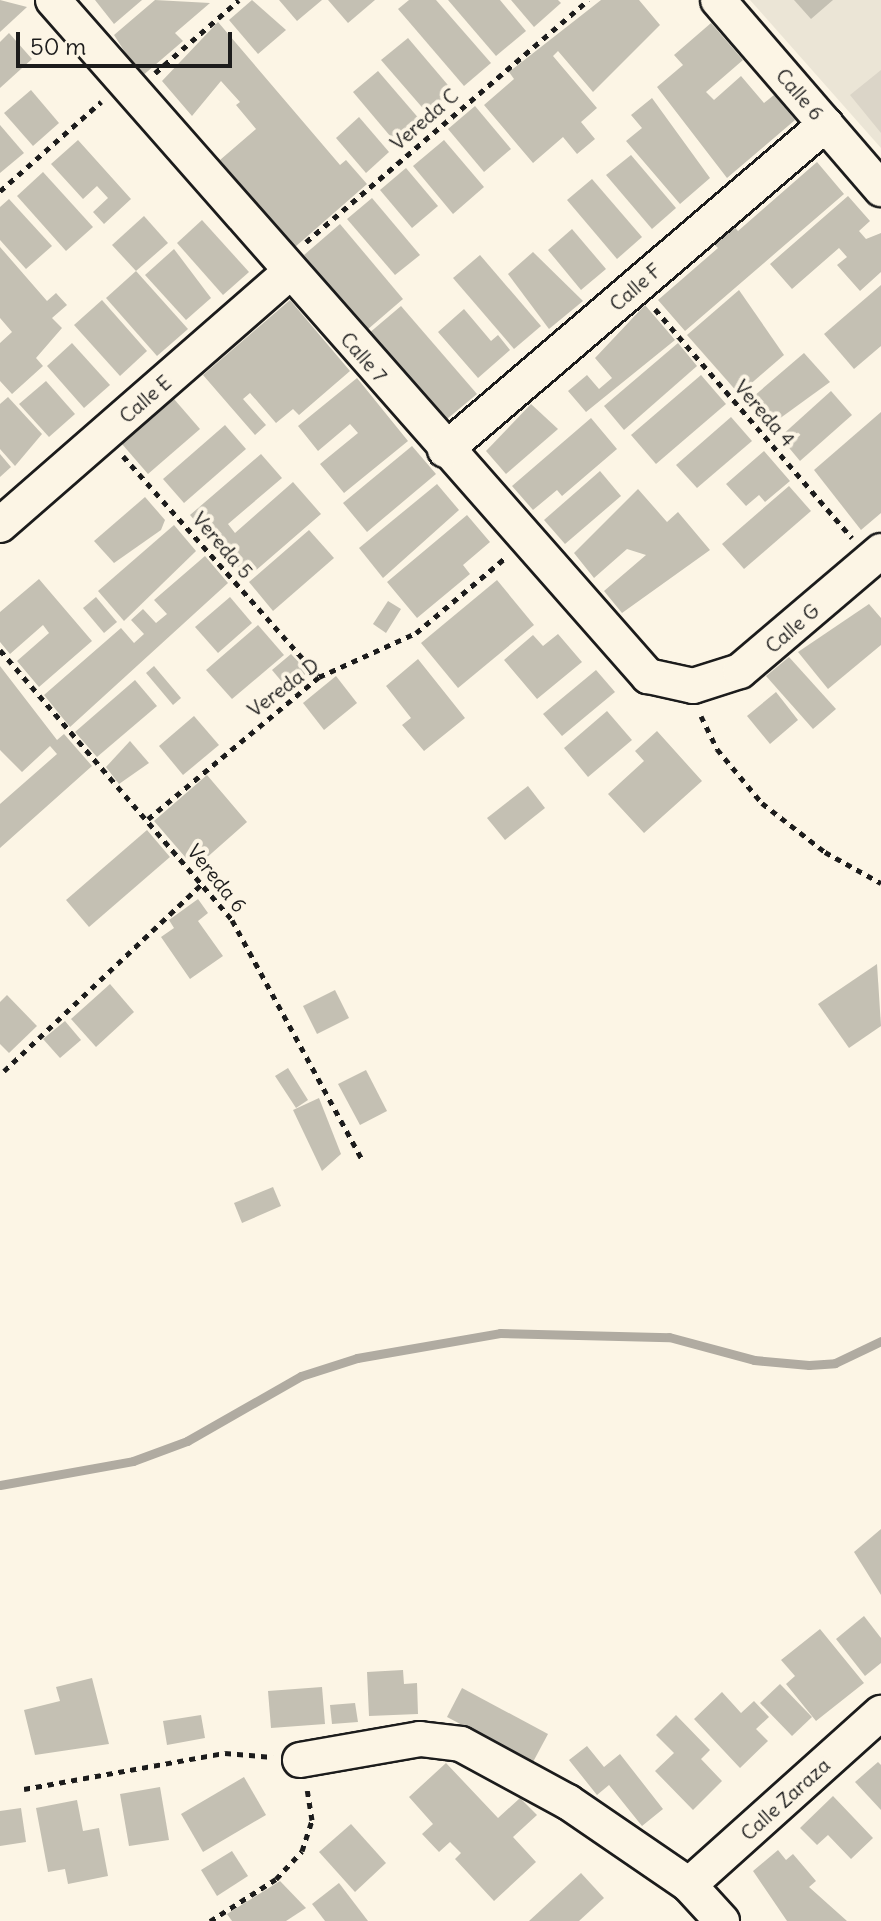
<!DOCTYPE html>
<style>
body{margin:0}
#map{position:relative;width:881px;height:1921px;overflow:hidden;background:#fcf5e5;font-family:Delius,sans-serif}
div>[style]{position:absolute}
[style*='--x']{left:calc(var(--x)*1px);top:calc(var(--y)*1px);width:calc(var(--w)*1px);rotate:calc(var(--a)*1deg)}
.built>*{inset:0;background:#ebe5d6}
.green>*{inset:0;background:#dbd5c8}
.stream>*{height:9px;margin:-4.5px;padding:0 4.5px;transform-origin:4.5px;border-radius:4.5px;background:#b0aba1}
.building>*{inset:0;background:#c4c0b3}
.path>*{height:5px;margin-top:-2.5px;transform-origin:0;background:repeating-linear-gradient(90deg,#1c1c1c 0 6px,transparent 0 12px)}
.roads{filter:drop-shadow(2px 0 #1c1c1c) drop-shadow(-2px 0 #1c1c1c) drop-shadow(0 2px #1c1c1c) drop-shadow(0 -2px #1c1c1c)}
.street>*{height:34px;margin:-17px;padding:0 17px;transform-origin:17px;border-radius:17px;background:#fcf5e5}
span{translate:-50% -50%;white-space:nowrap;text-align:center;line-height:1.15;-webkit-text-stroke:8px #fcf5e5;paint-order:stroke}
.street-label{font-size:20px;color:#1c1c1c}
.scale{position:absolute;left:16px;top:32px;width:216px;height:36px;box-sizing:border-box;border:4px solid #1c1c1c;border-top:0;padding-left:10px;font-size:24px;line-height:28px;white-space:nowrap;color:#1c1c1c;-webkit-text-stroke:6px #fcf5e5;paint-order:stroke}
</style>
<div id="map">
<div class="built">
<i style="clip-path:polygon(750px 0,881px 0,881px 148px)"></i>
</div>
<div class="green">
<i style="clip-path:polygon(881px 70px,881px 133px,850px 95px)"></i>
</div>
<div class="stream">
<i style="--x:0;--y:1485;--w:135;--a:-10.2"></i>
<i style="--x:133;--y:1461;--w:58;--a:-20.3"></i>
<i style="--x:187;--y:1441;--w:131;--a:-29.7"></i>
<i style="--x:301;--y:1376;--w:59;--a:-17.8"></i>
<i style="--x:357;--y:1358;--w:145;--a:-9.9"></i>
<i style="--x:500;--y:1333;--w:169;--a:1.4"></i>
<i style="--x:669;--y:1337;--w:88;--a:15.1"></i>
<i style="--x:754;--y:1360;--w:55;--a:5.2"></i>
<i style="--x:809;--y:1365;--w:26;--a:-4"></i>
<i style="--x:835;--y:1363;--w:51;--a:-25.6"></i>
</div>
<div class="building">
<i style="clip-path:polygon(0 0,27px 7px,0 32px)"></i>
<i style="clip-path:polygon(95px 0,142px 0,114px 24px)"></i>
<i style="clip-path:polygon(155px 0,210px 3px,175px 33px,183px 41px,141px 77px,114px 35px)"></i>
<i style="clip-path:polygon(252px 0,286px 30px,258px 54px,229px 20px)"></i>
<i style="clip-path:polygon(279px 0,322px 0,297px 21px)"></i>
<i style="clip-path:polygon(328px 0,375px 0,348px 23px)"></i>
<i style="clip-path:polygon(409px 0,436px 0,491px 63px,464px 86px,398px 9px)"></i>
<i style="clip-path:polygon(448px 0,500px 0,526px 31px,496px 56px)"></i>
<i style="clip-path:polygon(511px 0,558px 0,561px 3px,534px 27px)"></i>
<i style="clip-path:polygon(601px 0,639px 0,660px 25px,593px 92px,558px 51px,553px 56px,597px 108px,581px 122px,595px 139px,577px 154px,563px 137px,533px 163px,484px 105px,514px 79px,509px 72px)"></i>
<i style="clip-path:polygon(794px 0,833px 0,811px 19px)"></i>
<i style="clip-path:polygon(218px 22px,340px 165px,346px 160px,367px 184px,295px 247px,220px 160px,256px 129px,236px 105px,240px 102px,221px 81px,192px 116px,162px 81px)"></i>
<i style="clip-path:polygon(711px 23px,743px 60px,706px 92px,714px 100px,741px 76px,764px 103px,774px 95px,795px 120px,727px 178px,657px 87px,683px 65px,674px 55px)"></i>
<i style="clip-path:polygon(9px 33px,32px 59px,0 88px,0 42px)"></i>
<i style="clip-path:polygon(408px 38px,453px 91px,427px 113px,381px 60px)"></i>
<i style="clip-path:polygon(378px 71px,421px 121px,396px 143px,353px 92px)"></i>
<i style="clip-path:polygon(31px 90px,59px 123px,33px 146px,4px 113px)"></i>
<i style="clip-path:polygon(652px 98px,710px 178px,680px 204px,626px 141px,642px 128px,631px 115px)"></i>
<i style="clip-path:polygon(475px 106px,511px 149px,484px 172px,448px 129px)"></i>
<i style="clip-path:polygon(359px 117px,389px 152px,366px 173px,336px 138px)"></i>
<i style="clip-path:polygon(0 125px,24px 153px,0 173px)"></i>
<i style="clip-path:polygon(78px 140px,131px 199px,104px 224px,93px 212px,108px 198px,97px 186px,83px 199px,51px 164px)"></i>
<i style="clip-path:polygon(444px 140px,484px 187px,453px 214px,413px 166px)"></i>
<i style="clip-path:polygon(631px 155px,676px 208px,652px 229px,606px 175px)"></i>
<i style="clip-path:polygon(817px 162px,844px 194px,685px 331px,658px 300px,718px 248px,711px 241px,731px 223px,738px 231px)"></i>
<i style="clip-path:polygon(406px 168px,438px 206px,412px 228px,380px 190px)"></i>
<i style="clip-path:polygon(43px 172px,93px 227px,66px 251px,17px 196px)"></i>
<i style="clip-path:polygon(592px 179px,642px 237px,617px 259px,567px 200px)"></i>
<i style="clip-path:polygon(848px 196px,870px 221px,859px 231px,866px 239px,881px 233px,881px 272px,860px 291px,837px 265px,847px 257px,839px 248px,792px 289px,770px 264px)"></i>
<i style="clip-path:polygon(372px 198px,420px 255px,395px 275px,347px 219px)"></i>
<i style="clip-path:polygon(9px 199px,52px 246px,26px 269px,0 240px,0 207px)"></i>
<i style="clip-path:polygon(144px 216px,168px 243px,136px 271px,112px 245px)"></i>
<i style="clip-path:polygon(202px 220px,249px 272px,223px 295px,177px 243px)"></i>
<i style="clip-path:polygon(340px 224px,403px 299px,367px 330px,304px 255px)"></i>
<i style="clip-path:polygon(572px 229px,606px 269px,581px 290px,548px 250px)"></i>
<i style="clip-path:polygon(0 247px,47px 301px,56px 293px,67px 305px,52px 318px,62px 328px,36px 358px,43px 366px,12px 394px,0 381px,0 343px,12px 332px,0 318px)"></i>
<i style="clip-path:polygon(174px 249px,211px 298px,186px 320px,145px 275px)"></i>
<i style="clip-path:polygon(533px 252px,583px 301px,549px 329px,508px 274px)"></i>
<i style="clip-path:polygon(480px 255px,541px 326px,514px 349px,453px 278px)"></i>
<i style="clip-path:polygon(136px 271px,188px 329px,157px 356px,106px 298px)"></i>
<i style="clip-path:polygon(881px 285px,881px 346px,854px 369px,824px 334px)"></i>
<i style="clip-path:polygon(739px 290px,784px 355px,739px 394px,687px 335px)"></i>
<i style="clip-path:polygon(102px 300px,147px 351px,120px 376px,74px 325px)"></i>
<i style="clip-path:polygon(290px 300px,350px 371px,299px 415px,293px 409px,276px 423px,250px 393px,243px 399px,266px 425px,255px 435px,203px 375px)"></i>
<i style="clip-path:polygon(645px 305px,675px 340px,586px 412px,568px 391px,587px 375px,599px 389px,612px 378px,595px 358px)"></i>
<i style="clip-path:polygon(401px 306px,477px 394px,447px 419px,368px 334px)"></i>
<i style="clip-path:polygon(464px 309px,491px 341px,498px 335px,510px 350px,478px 378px,438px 332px)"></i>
<i style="clip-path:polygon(72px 343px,110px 385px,84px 408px,47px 366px)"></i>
<i style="clip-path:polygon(678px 343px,697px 366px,624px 430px,604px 406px)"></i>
<i style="clip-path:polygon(804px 353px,830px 382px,768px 427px,747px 402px)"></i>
<i style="clip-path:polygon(701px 375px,726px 404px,656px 464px,631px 435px)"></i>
<i style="clip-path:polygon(357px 378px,408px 441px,344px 493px,320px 464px,358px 433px,350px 424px,318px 451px,298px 426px)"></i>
<i style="clip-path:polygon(46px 381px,75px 414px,49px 437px,19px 404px)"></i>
<i style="clip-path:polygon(831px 391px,852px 415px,800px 461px,780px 437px)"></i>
<i style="clip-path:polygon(8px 397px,42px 434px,15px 466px,0 449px,0 404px)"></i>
<i style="clip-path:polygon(174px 399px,200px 429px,148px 474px,122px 444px)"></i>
<i style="clip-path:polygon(531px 404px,558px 429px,506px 474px,486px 451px)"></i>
<i style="clip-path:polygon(881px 412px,881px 513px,861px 530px,814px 470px)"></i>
<i style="clip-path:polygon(731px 417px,752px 441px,697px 488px,676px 465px)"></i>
<i style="clip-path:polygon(591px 418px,617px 449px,562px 496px,557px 490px,533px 510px,512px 486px)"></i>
<i style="clip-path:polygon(225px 425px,246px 449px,184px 503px,163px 479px)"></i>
<i style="clip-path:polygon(412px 446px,436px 474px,367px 532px,343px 503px)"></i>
<i style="clip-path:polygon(764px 451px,790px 481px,765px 502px,759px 495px,746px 506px,726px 484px)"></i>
<i style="clip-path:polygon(0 454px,11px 467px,0 477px)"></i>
<i style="clip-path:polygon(261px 454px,282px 478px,228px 524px,235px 533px,293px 482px,321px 514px,246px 579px,190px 515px)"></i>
<i style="clip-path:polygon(600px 471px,621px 496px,565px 544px,544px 520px)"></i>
<i style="clip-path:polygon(437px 484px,459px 510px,383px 578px,359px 548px)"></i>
<i style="clip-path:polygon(789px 486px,811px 511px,744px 569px,722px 544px)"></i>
<i style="clip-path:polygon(638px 489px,667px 522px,678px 512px,710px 550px,622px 613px,604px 591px,646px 555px,627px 549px,594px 578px,574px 553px)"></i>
<i style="clip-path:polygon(145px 497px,165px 520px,161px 530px,114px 563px,94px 541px)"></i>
<i style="clip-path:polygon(467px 515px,490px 542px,463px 565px,470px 574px,417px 618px,387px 582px)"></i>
<i style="clip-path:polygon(174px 525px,196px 551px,124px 621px,98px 591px)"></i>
<i style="clip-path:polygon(309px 530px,334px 558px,273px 611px,249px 582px)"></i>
<i style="clip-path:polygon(205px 556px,228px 583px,70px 727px,44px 695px,121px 628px,134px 643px,144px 634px,131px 620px,143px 609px,156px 623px,167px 614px,154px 600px)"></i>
<i style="clip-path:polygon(39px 579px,92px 641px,39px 687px,17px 661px,49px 633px,43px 625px,10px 654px,0 642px,0 612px)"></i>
<i style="clip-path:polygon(497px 580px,534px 625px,458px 688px,421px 643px)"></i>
<i style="clip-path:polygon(96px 597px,117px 622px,104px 633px,83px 608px)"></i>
<i style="clip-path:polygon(230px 597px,252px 623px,218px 653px,195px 627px)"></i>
<i style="clip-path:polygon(388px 601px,401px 609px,386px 633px,373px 624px)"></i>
<i style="clip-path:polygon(869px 604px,881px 618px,881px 645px,828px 689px,798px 652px)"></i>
<i style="clip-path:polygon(258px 625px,284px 655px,232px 699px,206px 670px)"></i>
<i style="clip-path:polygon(558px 634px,582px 662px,537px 699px,504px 660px,533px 635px,543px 646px)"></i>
<i style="clip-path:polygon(291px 654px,308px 672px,288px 689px,272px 670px)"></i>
<i style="clip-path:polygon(789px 657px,836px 709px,813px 729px,766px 676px)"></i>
<i style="clip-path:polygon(418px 659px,465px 718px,424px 751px,402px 725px,411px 718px,386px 686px)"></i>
<i style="clip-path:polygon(0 666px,57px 740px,64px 734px,92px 766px,0 848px,0 804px,57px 754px,50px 746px,22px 772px,0 750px)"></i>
<i style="clip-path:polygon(154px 666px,181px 698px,173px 705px,146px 673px)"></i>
<i style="clip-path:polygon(596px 670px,615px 692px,562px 736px,543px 714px)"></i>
<i style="clip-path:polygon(336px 676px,357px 703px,324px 730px,303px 703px)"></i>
<i style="clip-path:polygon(135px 680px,157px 706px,97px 757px,75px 732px)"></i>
<i style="clip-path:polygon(776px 692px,798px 720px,770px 744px,747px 716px)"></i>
<i style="clip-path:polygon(607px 711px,632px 740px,588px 777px,564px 748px)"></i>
<i style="clip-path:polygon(194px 716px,219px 745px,183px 775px,159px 746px)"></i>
<i style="clip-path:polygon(657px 731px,702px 781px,644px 833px,608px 794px,644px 761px,635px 751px)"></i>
<i style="clip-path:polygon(130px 741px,149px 763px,119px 784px,106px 767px)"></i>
<i style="clip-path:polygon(207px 775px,247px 822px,204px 860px,196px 850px,186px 858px,154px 821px)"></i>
<i style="clip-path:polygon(528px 786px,545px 808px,505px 840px,487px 818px)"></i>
<i style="clip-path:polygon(147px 830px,170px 857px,89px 927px,66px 900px)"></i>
<i style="clip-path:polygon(198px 899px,208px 913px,198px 921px,223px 956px,190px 979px,161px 937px,174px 928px,169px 920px)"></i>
<i style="clip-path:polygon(877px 964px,881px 1026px,849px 1048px,818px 1004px)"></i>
<i style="clip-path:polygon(110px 984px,134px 1012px,96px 1047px,71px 1019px)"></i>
<i style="clip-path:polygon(335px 990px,349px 1018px,317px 1034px,303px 1006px)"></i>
<i style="clip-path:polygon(7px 995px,37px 1026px,9px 1053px,0 1044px,0 1002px)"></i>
<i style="clip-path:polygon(65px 1021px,81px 1040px,60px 1058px,43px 1039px)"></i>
<i style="clip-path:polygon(288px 1068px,308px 1100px,296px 1108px,275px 1076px)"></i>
<i style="clip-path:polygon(366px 1070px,387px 1111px,360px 1125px,338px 1084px)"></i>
<i style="clip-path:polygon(319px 1098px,341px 1154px,322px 1171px,293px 1110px)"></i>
<i style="clip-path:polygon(273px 1187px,281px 1206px,242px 1223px,234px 1203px)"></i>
<i style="clip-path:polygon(881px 1529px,881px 1595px,854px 1552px)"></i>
<i style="clip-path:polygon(864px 1616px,881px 1638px,881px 1663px,865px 1676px,836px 1639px)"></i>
<i style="clip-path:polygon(820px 1629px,864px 1683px,816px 1721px,786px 1684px,795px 1676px,781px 1660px)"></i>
<i style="clip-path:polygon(403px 1670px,404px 1684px,417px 1683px,418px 1714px,369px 1716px,367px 1672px)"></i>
<i style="clip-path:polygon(92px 1678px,109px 1744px,35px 1755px,24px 1710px,60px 1701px,56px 1687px)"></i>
<i style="clip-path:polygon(780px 1684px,812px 1717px,792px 1736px,760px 1703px)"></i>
<i style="clip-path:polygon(322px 1687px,325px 1724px,271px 1728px,268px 1691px)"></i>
<i style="clip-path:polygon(462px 1688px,548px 1734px,533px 1762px,447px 1717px)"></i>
<i style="clip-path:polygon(722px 1692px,741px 1713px,754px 1701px,769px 1717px,756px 1729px,768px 1741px,740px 1768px,694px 1719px)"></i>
<i style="clip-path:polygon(355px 1703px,358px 1722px,332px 1724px,330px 1705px)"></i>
<i style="clip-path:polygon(201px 1715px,205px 1738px,167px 1745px,163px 1721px)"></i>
<i style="clip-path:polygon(676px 1715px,710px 1750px,701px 1759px,722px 1781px,693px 1810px,655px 1771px,674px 1753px,656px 1735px)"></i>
<i style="clip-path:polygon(587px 1746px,604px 1767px,620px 1754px,663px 1809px,642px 1826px,609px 1785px,597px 1795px,569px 1760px)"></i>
<i style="clip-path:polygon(878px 1762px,881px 1765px,881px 1810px,855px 1782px)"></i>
<i style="clip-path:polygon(446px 1763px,498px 1818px,520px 1798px,537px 1815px,513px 1837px,536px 1862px,494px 1901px,455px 1859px,461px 1853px,450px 1842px,439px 1852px,422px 1834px,433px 1824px,409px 1797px)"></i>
<i style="clip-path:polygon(244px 1777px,266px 1815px,203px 1852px,181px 1814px)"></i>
<i style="clip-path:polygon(160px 1787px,169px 1840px,129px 1846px,120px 1794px)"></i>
<i style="clip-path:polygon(833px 1796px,873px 1838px,851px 1859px,828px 1835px,817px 1845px,800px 1828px)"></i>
<i style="clip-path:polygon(77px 1800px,83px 1831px,99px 1828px,108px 1876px,68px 1884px,65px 1869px,48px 1872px,36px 1808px)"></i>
<i style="clip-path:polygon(21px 1808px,26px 1842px,0 1846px,0 1811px)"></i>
<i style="clip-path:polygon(351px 1824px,386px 1863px,355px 1892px,319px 1852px)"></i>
<i style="clip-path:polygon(778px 1850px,786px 1860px,793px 1854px,816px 1881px,809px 1887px,847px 1921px,787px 1921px,753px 1871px)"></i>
<i style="clip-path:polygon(232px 1851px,248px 1876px,217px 1896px,201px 1870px)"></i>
<i style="clip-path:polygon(581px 1873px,604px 1898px,579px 1921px,529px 1921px)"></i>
<i style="clip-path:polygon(280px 1881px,306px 1908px,286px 1921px,232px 1921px,227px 1914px)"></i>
<i style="clip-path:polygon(339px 1883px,368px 1921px,325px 1921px,312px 1904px)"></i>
</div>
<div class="path">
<i style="--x:155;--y:73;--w:111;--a:-41"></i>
<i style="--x:0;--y:191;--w:135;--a:-41.4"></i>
<i style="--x:306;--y:242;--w:372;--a:-40.6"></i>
<i style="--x:655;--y:309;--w:302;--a:49.3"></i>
<i style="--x:123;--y:456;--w:295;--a:48.4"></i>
<i style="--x:0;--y:650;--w:356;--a:49.3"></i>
<i style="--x:232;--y:920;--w:272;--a:61.5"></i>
<i style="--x:701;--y:716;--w:37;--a:64"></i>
<i style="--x:717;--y:749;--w:70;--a:50.2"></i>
<i style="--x:762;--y:803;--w:80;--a:37.9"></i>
<i style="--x:825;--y:852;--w:64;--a:29"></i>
<i style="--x:148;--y:819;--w:222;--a:-39.7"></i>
<i style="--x:319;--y:677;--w:107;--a:-24.4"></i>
<i style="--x:416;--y:633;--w:116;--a:-40.1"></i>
<i style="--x:4;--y:1071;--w:274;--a:-43.4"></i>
<i style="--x:24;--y:1789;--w:204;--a:-10.2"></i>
<i style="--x:225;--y:1753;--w:48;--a:4.8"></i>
<i style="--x:210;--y:1921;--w:78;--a:-32.5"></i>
<i style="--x:276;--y:1879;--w:38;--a:-47"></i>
<i style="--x:302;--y:1851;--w:33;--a:-72"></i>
<i style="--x:312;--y:1820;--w:30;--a:-99"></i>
</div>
<div class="roads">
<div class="street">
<i style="--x:53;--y:0;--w:901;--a:48.65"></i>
<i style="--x:648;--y:676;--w:46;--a:12.5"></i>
<i style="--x:693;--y:686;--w:49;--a:-17.7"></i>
<i style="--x:740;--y:671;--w:185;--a:-40.4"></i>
<i style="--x:718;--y:0;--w:250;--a:49.2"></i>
<i style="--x:445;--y:450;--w:501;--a:-40.55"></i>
<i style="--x:0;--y:525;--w:385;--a:-41.1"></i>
<i style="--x:300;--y:1760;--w:122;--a:-9.9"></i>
<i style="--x:420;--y:1739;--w:41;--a:7"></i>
<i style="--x:461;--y:1744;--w:122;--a:28.5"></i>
<i style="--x:568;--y:1802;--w:147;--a:34.4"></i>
<i style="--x:689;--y:1885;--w:49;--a:47.5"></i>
<i style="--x:689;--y:1885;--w:258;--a:-41.9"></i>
</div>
</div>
<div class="street-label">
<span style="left:800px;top:94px;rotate:49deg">Calle 6</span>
<span style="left:424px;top:119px;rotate:-41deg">Vereda C</span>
<span style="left:635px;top:287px;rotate:-41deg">Calle F</span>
<span style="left:364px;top:357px;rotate:49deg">Calle 7</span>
<span style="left:145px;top:399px;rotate:-41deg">Calle E</span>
<span style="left:765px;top:413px;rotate:49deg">Vereda 4</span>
<span style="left:223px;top:545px;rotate:49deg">Vereda 5</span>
<span style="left:792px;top:628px;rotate:-41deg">Calle G</span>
<span style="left:283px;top:687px;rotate:-37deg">Vereda D</span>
<span style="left:217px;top:878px;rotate:51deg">Vereda 6</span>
<span style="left:785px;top:1799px;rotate:-42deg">Calle Zaraza</span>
</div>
<div class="scale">50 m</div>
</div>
